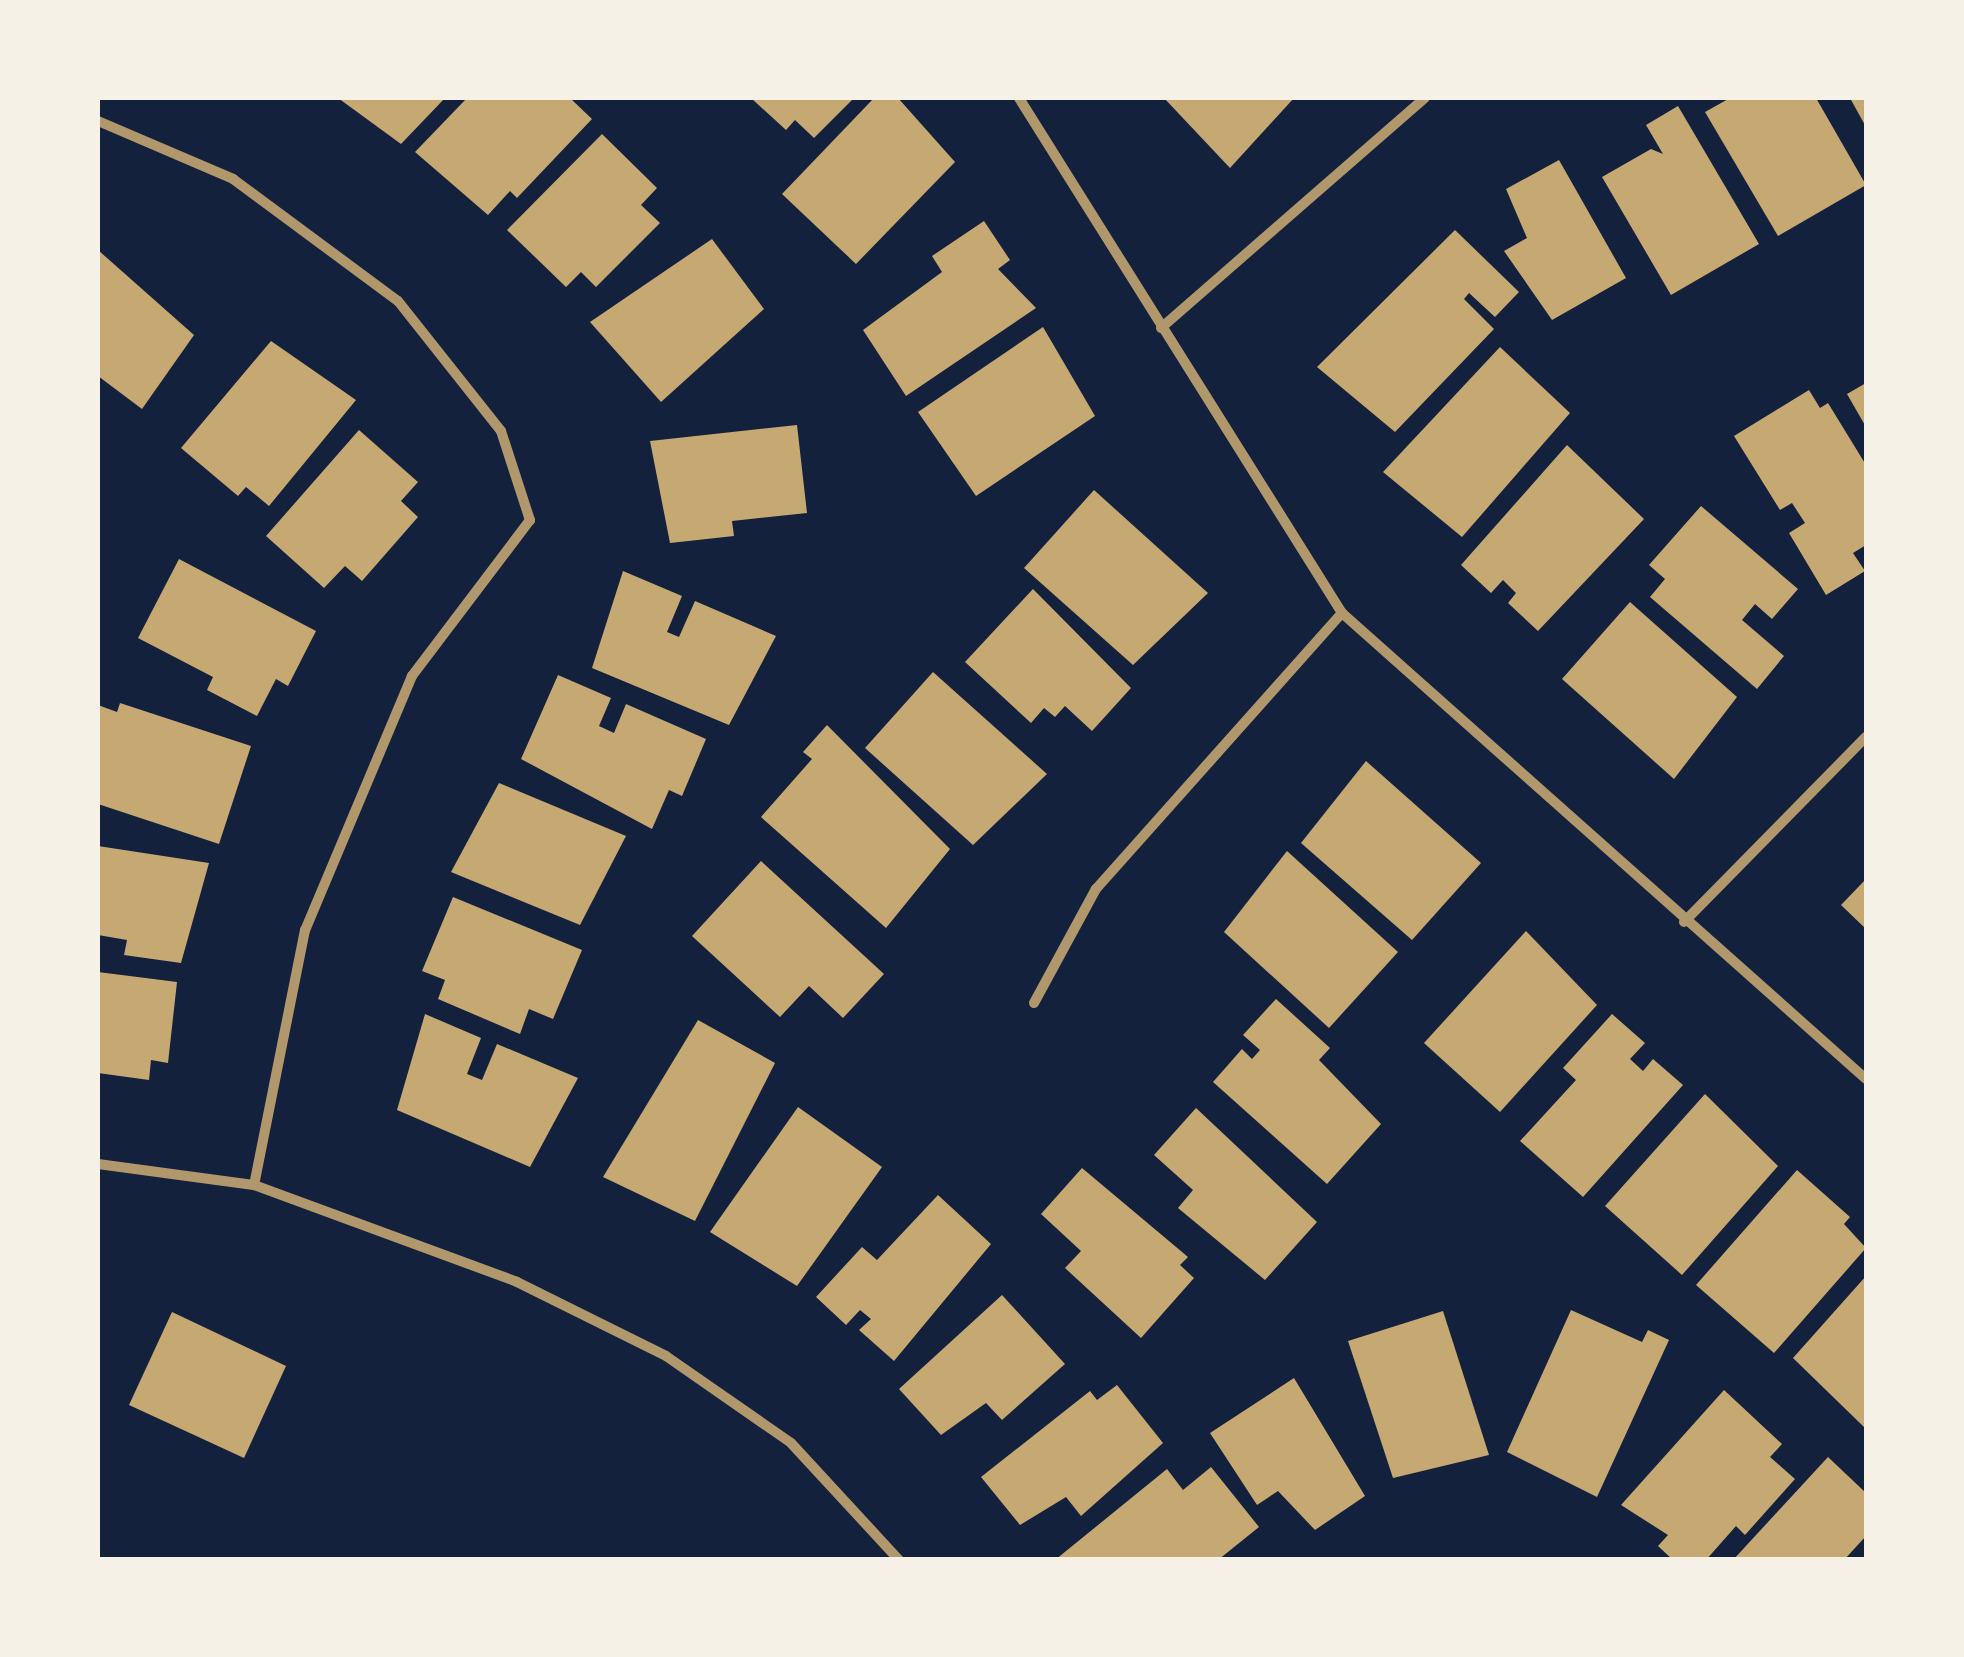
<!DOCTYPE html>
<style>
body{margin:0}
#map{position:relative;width:1964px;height:1657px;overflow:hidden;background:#14213d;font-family:"DejaVu Sans",sans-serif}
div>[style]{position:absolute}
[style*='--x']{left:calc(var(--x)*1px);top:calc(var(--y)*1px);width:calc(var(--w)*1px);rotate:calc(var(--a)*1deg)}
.building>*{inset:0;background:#c6a872}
.minor>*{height:10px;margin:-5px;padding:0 5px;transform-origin:5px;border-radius:5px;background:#b1986c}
span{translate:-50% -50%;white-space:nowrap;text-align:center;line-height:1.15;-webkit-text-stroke:8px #f6f1e7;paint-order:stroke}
.frame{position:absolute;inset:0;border:100px solid #f6f1e7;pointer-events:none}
</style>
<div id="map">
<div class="building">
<i style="clip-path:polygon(338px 98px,445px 98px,401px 144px)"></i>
<i style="clip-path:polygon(467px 98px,570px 98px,592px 119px,517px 198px,510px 191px,488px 215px,415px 152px)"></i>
<i style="clip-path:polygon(751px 98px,854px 98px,814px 138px,795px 120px,786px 130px)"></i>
<i style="clip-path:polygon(874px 98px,898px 98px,955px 162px,856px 264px,782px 194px)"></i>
<i style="clip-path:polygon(1164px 98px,1294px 98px,1230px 168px)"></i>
<i style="clip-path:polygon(1730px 98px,1816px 98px,1866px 185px,1778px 236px,1705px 112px)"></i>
<i style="clip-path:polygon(1850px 98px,1866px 98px,1866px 127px)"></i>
<i style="clip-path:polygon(1678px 106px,1759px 244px,1671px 295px,1602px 177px,1651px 149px,1663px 154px,1646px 125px)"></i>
<i style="clip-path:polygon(602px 134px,657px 188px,641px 205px,660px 223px,596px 287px,581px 272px,566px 287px,507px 230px)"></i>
<i style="clip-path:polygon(1559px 160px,1626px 278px,1552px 320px,1504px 251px,1527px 238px,1506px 189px)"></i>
<i style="clip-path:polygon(984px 221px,1010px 260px,998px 269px,1036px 308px,906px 396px,863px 330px,942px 272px,932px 256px)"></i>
<i style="clip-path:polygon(1455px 230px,1519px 292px,1495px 317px,1469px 293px,1464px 299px,1494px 329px,1395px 432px,1317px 367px)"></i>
<i style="clip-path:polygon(712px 239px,764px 309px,661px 402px,590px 322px)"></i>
<i style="clip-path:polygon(98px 250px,194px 335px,142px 409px,98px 376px)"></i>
<i style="clip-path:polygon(1043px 327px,1095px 416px,976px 496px,918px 412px)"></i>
<i style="clip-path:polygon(271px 341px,356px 400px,269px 506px,246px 487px,238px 496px,181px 448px)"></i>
<i style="clip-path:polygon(1500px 347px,1570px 413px,1462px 537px,1383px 472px)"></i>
<i style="clip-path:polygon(1866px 383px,1866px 427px,1847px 394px)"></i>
<i style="clip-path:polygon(1809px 390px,1820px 408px,1828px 403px,1866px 465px,1866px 545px,1853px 553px,1865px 571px,1826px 595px,1789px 533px,1805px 523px,1792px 503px,1780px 510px,1734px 436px)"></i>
<i style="clip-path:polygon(797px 425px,807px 513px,732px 521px,734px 536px,670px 543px,650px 441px)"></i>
<i style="clip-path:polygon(359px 430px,418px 482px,401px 501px,418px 517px,362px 581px,345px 566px,324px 588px,266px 536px)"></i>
<i style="clip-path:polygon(1567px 445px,1644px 519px,1538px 631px,1508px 603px,1516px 593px,1503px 580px,1491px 593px,1461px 565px)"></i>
<i style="clip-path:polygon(1094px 490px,1208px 593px,1133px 665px,1024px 568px)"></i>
<i style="clip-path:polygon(1701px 506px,1798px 589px,1772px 619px,1755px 604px,1742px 620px,1784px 656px,1757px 689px,1650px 597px,1665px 579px,1649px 565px)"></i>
<i style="clip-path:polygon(179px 559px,316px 631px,288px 686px,276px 679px,257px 716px,207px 690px,213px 677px,138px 638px)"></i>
<i style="clip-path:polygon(623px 571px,682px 596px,667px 632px,679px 637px,695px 601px,776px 636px,729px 725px,592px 668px)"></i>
<i style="clip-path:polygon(1033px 589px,1131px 688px,1092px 731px,1065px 706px,1055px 717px,1044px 708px,1031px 723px,965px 662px)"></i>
<i style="clip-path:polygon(1630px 602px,1737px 697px,1674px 779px,1562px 679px)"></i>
<i style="clip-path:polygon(933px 672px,1047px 774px,973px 845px,865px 748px)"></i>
<i style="clip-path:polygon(558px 675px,611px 698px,599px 726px,614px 733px,626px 704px,706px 739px,682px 796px,669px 790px,652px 829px,521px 759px)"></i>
<i style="clip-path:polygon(120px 703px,251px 746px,219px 844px,98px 804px,98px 705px,117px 712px)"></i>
<i style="clip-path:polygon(827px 725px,950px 849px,886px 928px,761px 817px,812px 759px,803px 752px)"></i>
<i style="clip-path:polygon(1366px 761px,1481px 863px,1412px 940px,1301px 843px)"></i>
<i style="clip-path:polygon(499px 783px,626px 836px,580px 925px,451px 872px)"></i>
<i style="clip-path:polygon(98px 846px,209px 863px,181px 963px,124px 955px,127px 940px,98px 935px)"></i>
<i style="clip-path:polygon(1287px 851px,1398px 952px,1329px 1028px,1224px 932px)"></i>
<i style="clip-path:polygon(761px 861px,884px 974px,843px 1018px,809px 986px,780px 1017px,692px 936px)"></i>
<i style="clip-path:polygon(1866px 879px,1866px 929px,1841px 905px)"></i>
<i style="clip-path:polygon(453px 897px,582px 950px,553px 1019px,529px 1009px,520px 1034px,438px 999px,445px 980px,422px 971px)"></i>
<i style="clip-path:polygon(1526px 931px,1597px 1005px,1500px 1112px,1424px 1043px)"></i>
<i style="clip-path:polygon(98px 972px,177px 982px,168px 1063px,151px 1060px,149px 1080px,98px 1073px)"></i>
<i style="clip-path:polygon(1276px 999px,1330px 1048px,1319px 1060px,1381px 1124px,1327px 1184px,1213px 1082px,1242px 1049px,1252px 1059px,1260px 1050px,1243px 1035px)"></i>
<i style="clip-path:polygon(425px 1014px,481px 1038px,467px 1074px,482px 1080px,497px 1044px,578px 1078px,530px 1167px,397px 1110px)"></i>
<i style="clip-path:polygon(1612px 1014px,1645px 1043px,1630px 1059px,1643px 1071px,1653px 1059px,1683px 1085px,1583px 1197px,1520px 1141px,1576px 1080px,1563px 1068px)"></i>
<i style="clip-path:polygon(698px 1020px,775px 1063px,695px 1221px,603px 1177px)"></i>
<i style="clip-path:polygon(1705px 1094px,1778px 1166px,1682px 1275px,1605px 1206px)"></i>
<i style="clip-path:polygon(798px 1107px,882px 1167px,797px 1286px,710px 1232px)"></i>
<i style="clip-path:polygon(1196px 1108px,1317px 1222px,1265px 1280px,1178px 1208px,1193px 1190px,1154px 1155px)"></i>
<i style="clip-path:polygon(1082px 1168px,1188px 1257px,1180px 1265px,1194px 1278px,1141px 1338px,1065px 1268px,1081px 1251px,1041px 1214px)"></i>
<i style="clip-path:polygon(1797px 1170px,1850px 1217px,1844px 1224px,1866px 1248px,1774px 1353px,1696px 1285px)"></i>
<i style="clip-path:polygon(938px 1195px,991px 1244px,894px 1361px,859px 1330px,871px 1319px,860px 1310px,846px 1325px,816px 1297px,862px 1247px,877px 1260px)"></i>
<i style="clip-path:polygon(1866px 1276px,1866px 1426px,1865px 1428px,1793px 1358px)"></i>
<i style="clip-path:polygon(1002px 1295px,1065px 1364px,1002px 1420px,986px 1403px,941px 1435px,899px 1389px)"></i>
<i style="clip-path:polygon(1571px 1310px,1642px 1342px,1648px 1330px,1669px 1340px,1597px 1497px,1507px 1452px)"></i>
<i style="clip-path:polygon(1443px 1311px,1489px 1455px,1393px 1478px,1348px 1341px)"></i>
<i style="clip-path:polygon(172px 1312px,286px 1366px,244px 1458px,129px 1405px)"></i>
<i style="clip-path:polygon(1294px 1378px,1365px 1496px,1315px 1530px,1278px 1491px,1257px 1505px,1210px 1433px)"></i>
<i style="clip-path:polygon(1117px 1385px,1163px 1443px,1081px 1516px,1066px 1497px,1020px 1525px,981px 1477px,1090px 1391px,1097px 1400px)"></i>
<i style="clip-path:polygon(1724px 1390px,1782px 1444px,1770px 1457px,1795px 1479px,1745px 1535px,1736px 1526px,1706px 1560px,1673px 1560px,1658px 1546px,1668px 1535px,1621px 1505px)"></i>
<i style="clip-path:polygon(1828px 1457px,1866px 1493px,1866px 1536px,1844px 1560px,1733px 1560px)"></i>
<i style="clip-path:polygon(1211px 1467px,1259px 1527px,1218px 1560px,1055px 1560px,1167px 1469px,1183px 1490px)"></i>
</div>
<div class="minor">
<i style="--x:1019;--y:98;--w:608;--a:57.9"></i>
<i style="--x:1342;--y:613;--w:701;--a:41.65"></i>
<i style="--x:98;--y:121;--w:147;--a:23.2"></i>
<i style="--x:233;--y:179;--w:205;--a:36.5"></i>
<i style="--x:398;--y:301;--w:166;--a:51.6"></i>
<i style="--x:501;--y:431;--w:94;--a:72"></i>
<i style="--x:530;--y:520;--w:196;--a:127.1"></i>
<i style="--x:412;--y:676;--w:276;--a:112.8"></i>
<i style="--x:305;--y:930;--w:260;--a:101.3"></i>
<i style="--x:1161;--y:328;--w:350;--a:-41.1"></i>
<i style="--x:1684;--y:922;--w:260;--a:-45.5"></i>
<i style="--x:1034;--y:1003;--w:130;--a:-61.5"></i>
<i style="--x:1096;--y:889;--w:370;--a:-48.3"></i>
<i style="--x:98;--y:1164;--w:157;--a:7.7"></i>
<i style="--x:254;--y:1185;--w:280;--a:20.2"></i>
<i style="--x:517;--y:1282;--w:166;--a:26.4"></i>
<i style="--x:666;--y:1356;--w:152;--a:34.8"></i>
<i style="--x:791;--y:1443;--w:159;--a:47.3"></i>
</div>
<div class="frame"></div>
</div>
